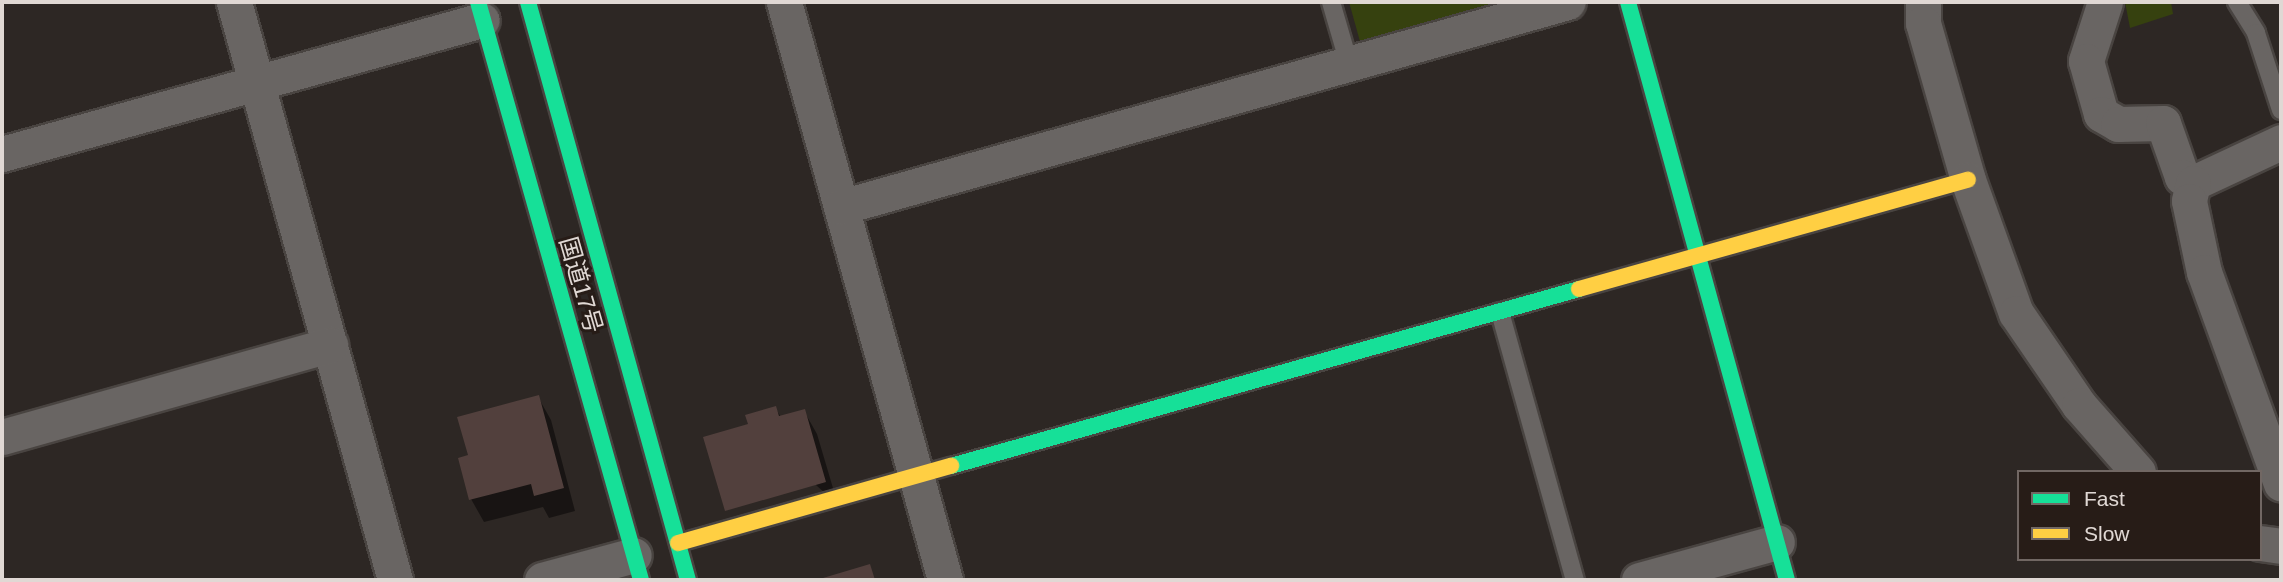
<!DOCTYPE html>
<meta charset="utf-8">
<style>
body{margin:0}
#map{position:relative;width:2283px;height:582px;overflow:hidden;background:#2d2724;font-family:Helvetica,"Noto Sans JP",sans-serif}
div>[style]{position:absolute}
[style*='--x']{left:calc(var(--x)*1px);top:calc(var(--y)*1px);width:calc(var(--w)*1px);rotate:calc(var(--a)*1deg)}
.green>*{inset:0;background:#36410f}
.shadow>*{inset:0;background:#0007}
.building>*{inset:0;background:#52403d}
.roads{filter:drop-shadow(2px 0 #494441) drop-shadow(-2px 0 #494441) drop-shadow(0 2px #494441) drop-shadow(0 -2px #494441)}
.lane>*{height:18px;margin:-9px;padding:0 9px;transform-origin:9px;border-radius:9px;background:#696563}
.street>*{height:35px;margin:-17.5px;padding:0 17.5px;transform-origin:17.5px;border-radius:17.5px;background:#696563}
.fast>*{height:16px;margin:-8px;padding:0 8px;transform-origin:8px;border-radius:8px;background:#16e098}
.slow>*{height:16px;margin:-8px;padding:0 8px;transform-origin:8px;border-radius:8px;background:#ffcf43}
span{translate:-50% -50%;white-space:nowrap;text-align:center;line-height:1.15;-webkit-text-stroke:6px #271c17;paint-order:stroke}
.street-label{font-size:24px;color:#e0d8d4}
.frame{position:absolute;inset:0;border:4px solid #e0d8d4;pointer-events:none}
.legend{position:absolute;left:2017px;top:470px;width:245px;height:91px;box-sizing:border-box;background:#271c17;border:2px solid #716763;margin:0;padding:9px 12px;list-style:none;font-size:21px;color:#e0d8d4}
.legend li{display:flex;align-items:center;gap:14px;height:35px}
.legend b{width:35px;border:2px solid #716763}
</style>
<div id="map">
<div class="green">
<i style="clip-path:polygon(1349px 2px,1518px 2px,1361px 45px)"></i>
<i style="clip-path:polygon(2125px 2px,2171px 2px,2173px 14px,2130px 28px)"></i>
</div>
<div class="shadow">
<i style="clip-path:polygon(538px 397px,551px 420px,575px 511px,549px 518px,543px 507px,484px 522px,471px 499px,470px 457px)"></i>
<i style="clip-path:polygon(775px 408px,781px 417px,804px 411px,817px 434px,838px 505px,750px 425px)"></i>
</div>
<div class="building">
<i style="clip-path:polygon(539px 395px,564px 488px,534px 496px,531px 484px,469px 500px,458px 458px,468px 455px,457px 417px)"></i>
<i style="clip-path:polygon(776px 406px,779px 416px,805px 409px,826px 482px,725px 511px,703px 437px,748px 424px,745px 415px)"></i>
<i style="clip-path:polygon(870px 564px,875px 580px,823px 580px,823px 578px)"></i>
</div>
<div class="roads">
<div class="lane">
<i style="--x:1331;--y:2;--w:65;--a:73.8"></i>
<i style="--x:2237;--y:2;--w:36;--a:58"></i>
<i style="--x:2256;--y:33;--w:81;--a:72"></i>
<i style="--x:1500;--y:312;--w:278;--a:74.4"></i>
</div>
<div class="street">
<i style="--x:234;--y:2;--w:600;--a:74.43"></i>
<i style="--x:784;--y:2;--w:600;--a:74.43"></i>
<i style="--x:1923;--y:2;--w:21;--a:90"></i>
<i style="--x:1923;--y:23;--w:163;--a:74"></i>
<i style="--x:1968;--y:180;--w:141;--a:70.2"></i>
<i style="--x:2016;--y:313;--w:112;--a:55.6"></i>
<i style="--x:2079;--y:405;--w:89;--a:48.6"></i>
<i style="--x:2105;--y:2;--w:62;--a:107.9"></i>
<i style="--x:2086;--y:61;--w:55;--a:74.2"></i>
<i style="--x:2101;--y:114;--w:20;--a:30"></i>
<i style="--x:2118;--y:124;--w:45;--a:-1.3"></i>
<i style="--x:2163;--y:123;--w:57;--a:70.6"></i>
<i style="--x:2182;--y:177;--w:13;--a:29"></i>
<i style="--x:2281;--y:142;--w:97;--a:155"></i>
<i style="--x:2193;--y:183;--w:18;--a:103"></i>
<i style="--x:2189;--y:201;--w:73;--a:78.1"></i>
<i style="--x:2204;--y:272;--w:225;--a:70"></i>
<i style="--x:2;--y:154;--w:498;--a:-15.6"></i>
<i style="--x:841;--y:207;--w:755;--a:-15.75"></i>
<i style="--x:2;--y:437;--w:341;--a:-15.7"></i>
<i style="--x:2260;--y:543;--w:21;--a:8"></i>
<i style="--x:542;--y:580;--w:95;--a:-15.2"></i>
<i style="--x:1639;--y:580;--w:143;--a:-15.4"></i>
</div>
<div class="fast">
<i style="--x:478;--y:2;--w:601;--a:74.25"></i>
<i style="--x:528;--y:2;--w:600;--a:74.53"></i>
<i style="--x:1628;--y:2;--w:599;--a:74.62"></i>
<i style="--x:951;--y:466;--w:652;--a:-15.74"></i>
</div>
<div class="slow">
<i style="--x:1579;--y:289;--w:404;--a:-15.7"></i>
<i style="--x:678;--y:543;--w:284;--a:-15.8"></i>
</div>
</div>
<div class="street-label">
<span style="left:581px;top:285px;rotate:74deg">国道17号</span>
</div>
<div class="frame"></div>
<ul class="legend">
<li><b style="height:9px;background:#16e098"></b>Fast</li>
<li><b style="height:9px;background:#ffcf43"></b>Slow</li>
</ul>
</div>
